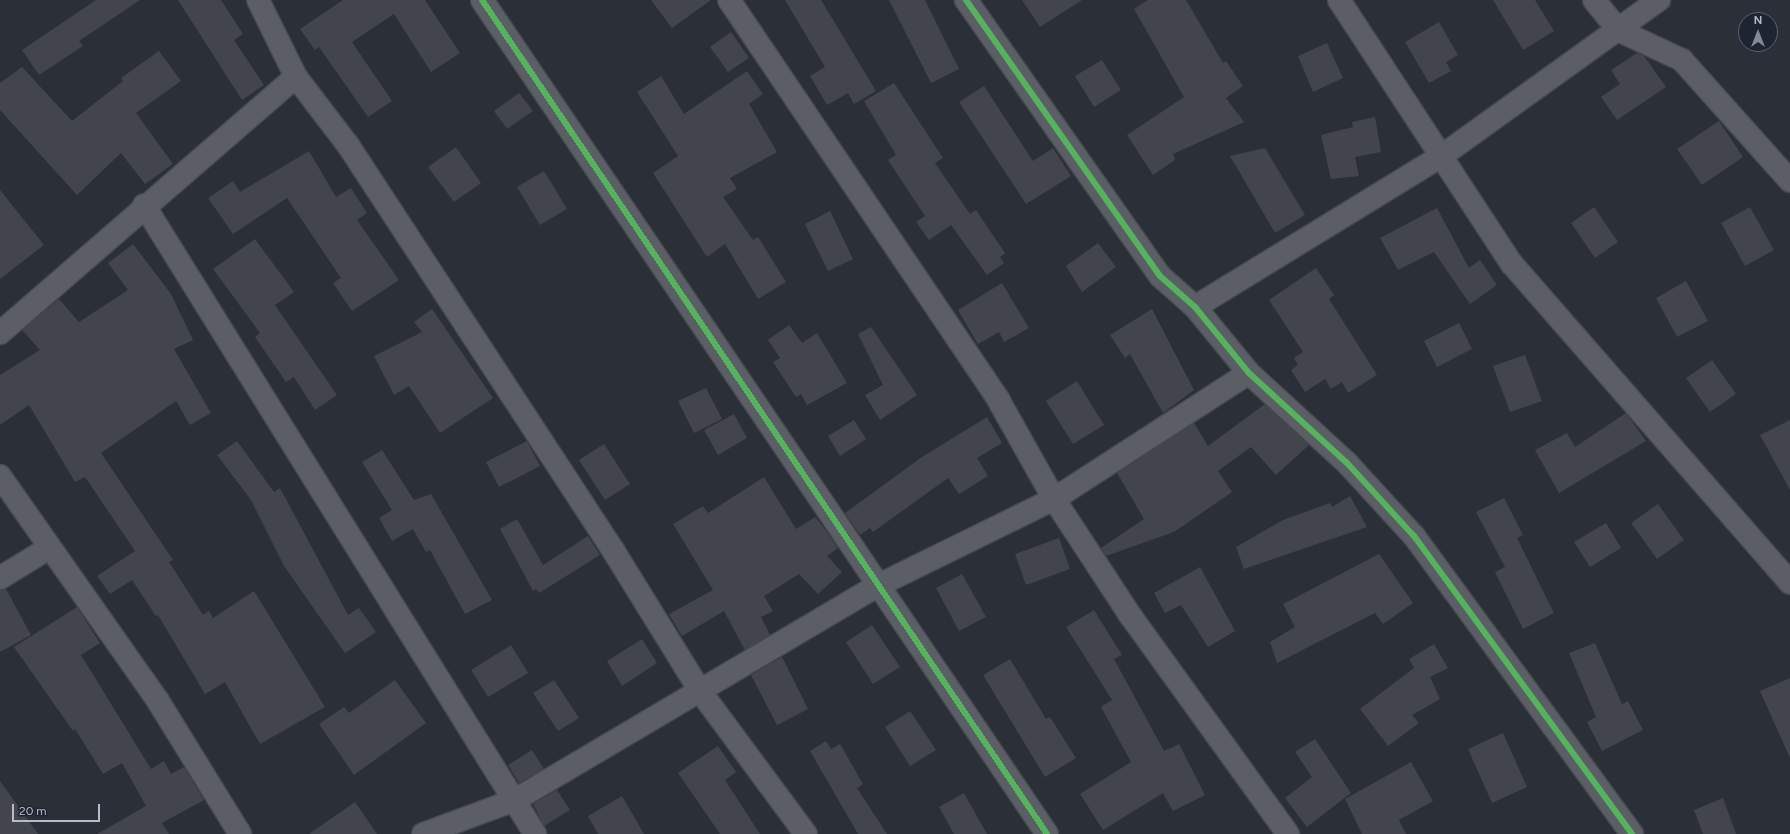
<!DOCTYPE html>
<style>
body{margin:0}
#map{position:relative;width:1790px;height:834px;overflow:hidden;background:#2b2f38;font-family:Figtree,sans-serif}
div>[style]{position:absolute}
[style*='--x']{left:calc(var(--x)*1px);top:calc(var(--y)*1px);width:calc(var(--w)*1px);rotate:calc(var(--a)*1deg)}
.building>*{inset:0;background:#42454c}
.roads{filter:drop-shadow(1px 0 #464a51) drop-shadow(-1px 0 #464a51) drop-shadow(0 1px #464a51) drop-shadow(0 -1px #464a51)}
.street>*{height:22px;margin:-11px;padding:0 11px;transform-origin:11px;border-radius:11px;background:#5b5e65}
.cycleway>*{height:6px;margin:-3px;padding:0 3px;transform-origin:3px;border-radius:3px;background:#56b35d}
span{translate:-50% -50%;white-space:nowrap;text-align:center;line-height:1.15;-webkit-text-stroke:3px #1e2532;paint-order:stroke}
.north{position:absolute;left:1738px;top:12px;width:40px;height:40px;box-sizing:border-box;background:#1e2532;border:1px solid #5a616e;border-radius:50%;rotate:0deg;font-size:11px;font-weight:700;line-height:16px;text-align:center;color:#b5bbc8}
.north::after{content:'';display:block;margin:auto;width:14px;height:18px;background:#858a96;clip-path:polygon(50% 0,100% 100%,50% 72%,0 100%)}
.scale{position:absolute;left:12px;top:804px;width:88px;height:18px;box-sizing:border-box;border:2px solid #b5bbc8;border-top:0;padding-left:5px;font-size:12px;line-height:14px;white-space:nowrap;color:#b5bbc8;-webkit-text-stroke:3px #1e2532;paint-order:stroke}
</style>
<div id="map">
<div class="building">
<i style="clip-path:polygon(96px 0,140px 0,79px 41px,83px 46px,39px 75px,22px 50px)"></i>
<i style="clip-path:polygon(178px 0,221px 0,243px 34px,234px 40px,264px 85px,242px 100px)"></i>
<i style="clip-path:polygon(343px 0,425px 0,460px 53px,431px 72px,394px 14px,352px 42px,392px 101px,368px 117px,319px 47px,315px 50px,300px 29px)"></i>
<i style="clip-path:polygon(651px 0,711px 0,672px 28px)"></i>
<i style="clip-path:polygon(785px 0,821px 0,876px 91px,854px 104px,848px 93px,827px 105px,810px 76px,825px 67px)"></i>
<i style="clip-path:polygon(889px 0,925px 0,959px 69px,931px 83px)"></i>
<i style="clip-path:polygon(1022px 0,1082px 0,1040px 27px)"></i>
<i style="clip-path:polygon(1148px 0,1186px 0,1223px 63px,1226px 61px,1243px 86px,1226px 98px,1244px 122px,1173px 154px,1175px 160px,1153px 175px,1127px 135px,1184px 97px,1134px 9px)"></i>
<i style="clip-path:polygon(1493px 0,1535px 0,1554px 31px,1523px 50px)"></i>
<i style="clip-path:polygon(1439px 22px,1458px 55px,1446px 62px,1451px 71px,1429px 83px,1405px 42px)"></i>
<i style="clip-path:polygon(731px 32px,749px 58px,728px 72px,710px 47px)"></i>
<i style="clip-path:polygon(1327px 43px,1343px 78px,1313px 92px,1298px 56px)"></i>
<i style="clip-path:polygon(159px 51px,181px 81px,136px 113px,173px 164px,145px 184px,121px 153px,77px 195px,0 110px,0 83px,22px 67px,72px 121px,123px 81px,121px 78px)"></i>
<i style="clip-path:polygon(1637px 53px,1644px 56px,1666px 87px,1617px 120px,1601px 97px,1620px 84px,1611px 70px)"></i>
<i style="clip-path:polygon(1102px 60px,1121px 90px,1094px 107px,1075px 76px)"></i>
<i style="clip-path:polygon(747px 71px,763px 94px,749px 104px,777px 152px,730px 178px,737px 189px,723px 197px,753px 240px,758px 237px,786px 282px,758px 299px,725px 244px,707px 257px,653px 173px,678px 156px,637px 92px,661px 76px,684px 114px)"></i>
<i style="clip-path:polygon(894px 83px,943px 158px,935px 163px,970px 214px,976px 210px,1005px 253px,1000px 257px,1004px 263px,987px 275px,951px 225px,929px 240px,916px 222px,925px 216px,888px 160px,896px 155px,864px 101px)"></i>
<i style="clip-path:polygon(984px 86px,1033px 161px,1053px 148px,1071px 176px,1026px 204px,959px 102px)"></i>
<i style="clip-path:polygon(519px 93px,533px 111px,507px 129px,494px 111px)"></i>
<i style="clip-path:polygon(1375px 117px,1381px 152px,1355px 157px,1359px 176px,1331px 179px,1321px 135px,1353px 127px,1352px 122px)"></i>
<i style="clip-path:polygon(1719px 121px,1743px 157px,1702px 185px,1677px 149px)"></i>
<i style="clip-path:polygon(456px 147px,481px 183px,454px 202px,428px 167px)"></i>
<i style="clip-path:polygon(1265px 148px,1305px 215px,1275px 233px,1230px 156px)"></i>
<i style="clip-path:polygon(309px 151px,336px 197px,351px 188px,367px 213px,357px 220px,399px 280px,352px 311px,333px 283px,341px 278px,287px 198px,233px 234px,208px 198px,233px 181px,240px 192px)"></i>
<i style="clip-path:polygon(544px 171px,567px 209px,540px 225px,517px 187px)"></i>
<i style="clip-path:polygon(0 190px,44px 245px,0 279px)"></i>
<i style="clip-path:polygon(1594px 207px,1618px 242px,1595px 258px,1571px 223px)"></i>
<i style="clip-path:polygon(1750px 207px,1774px 250px,1745px 266px,1721px 223px)"></i>
<i style="clip-path:polygon(1437px 208px,1469px 268px,1480px 260px,1497px 285px,1470px 304px,1434px 252px,1398px 270px,1380px 238px)"></i>
<i style="clip-path:polygon(830px 211px,853px 259px,828px 271px,805px 224px)"></i>
<i style="clip-path:polygon(255px 239px,294px 292px,275px 305px,337px 395px,315px 410px,294px 377px,286px 382px,255px 337px,260px 333px,213px 269px)"></i>
<i style="clip-path:polygon(1098px 243px,1116px 267px,1082px 292px,1066px 266px)"></i>
<i style="clip-path:polygon(133px 244px,171px 294px,193px 340px,174px 349px,211px 413px,190px 425px,176px 401px,101px 453px,173px 560px,169px 562px,203px 615px,209px 611px,213px 618px,254px 591px,325px 707px,260px 744px,225px 682px,205px 694px,158px 615px,156px 616px,132px 580px,110px 594px,97px 576px,135px 551px,85px 477px,75px 482px,29px 405px,0 425px,0 375px,40px 350px,22px 330px,59px 299px,79px 322px,128px 290px,108px 263px)"></i>
<i style="clip-path:polygon(1316px 268px,1334px 295px,1329px 299px,1377px 375px,1348px 393px,1342px 382px,1331px 389px,1325px 379px,1305px 392px,1291px 370px,1298px 365px,1294px 358px,1303px 352px,1269px 300px)"></i>
<i style="clip-path:polygon(1686px 281px,1708px 321px,1677px 337px,1656px 298px)"></i>
<i style="clip-path:polygon(1002px 283px,1029px 328px,1004px 342px,999px 332px,978px 344px,958px 310px)"></i>
<i style="clip-path:polygon(432px 309px,493px 398px,440px 433px,409px 386px,394px 395px,374px 356px,422px 332px,414px 322px)"></i>
<i style="clip-path:polygon(1152px 309px,1194px 390px,1163px 413px,1130px 354px,1125px 358px,1110px 335px)"></i>
<i style="clip-path:polygon(1459px 323px,1472px 349px,1437px 367px,1424px 341px)"></i>
<i style="clip-path:polygon(789px 325px,802px 343px,817px 333px,847px 383px,807px 405px,801px 394px,796px 397px,773px 362px,780px 358px,768px 340px)"></i>
<i style="clip-path:polygon(871px 327px,917px 395px,880px 420px,865px 395px,883px 385px,858px 334px)"></i>
<i style="clip-path:polygon(1525px 355px,1542px 401px,1510px 412px,1493px 366px)"></i>
<i style="clip-path:polygon(1712px 360px,1736px 394px,1710px 412px,1686px 378px)"></i>
<i style="clip-path:polygon(1077px 381px,1104px 425px,1073px 444px,1046px 401px)"></i>
<i style="clip-path:polygon(706px 388px,722px 419px,694px 433px,678px 401px)"></i>
<i style="clip-path:polygon(1265px 404px,1309px 445px,1276px 475px,1251px 447px,1218px 471px,1232px 492px,1174px 532px,1106px 556px,1101px 548px,1144px 519px,1117px 473px,1194px 423px,1208px 446px)"></i>
<i style="clip-path:polygon(1626px 413px,1646px 441px,1559px 493px,1535px 450px,1567px 433px,1575px 447px)"></i>
<i style="clip-path:polygon(734px 414px,747px 438px,718px 455px,704px 430px)"></i>
<i style="clip-path:polygon(987px 417px,1002px 443px,977px 458px,988px 476px,959px 494px,948px 478px,873px 532px,870px 528px,860px 535px,845px 513px,922px 457px)"></i>
<i style="clip-path:polygon(854px 420px,866px 439px,840px 456px,828px 436px)"></i>
<i style="clip-path:polygon(1790px 420px,1790px 490px,1760px 435px)"></i>
<i style="clip-path:polygon(237px 441px,274px 492px,280px 488px,348px 615px,359px 608px,376px 632px,345px 653px,284px 566px,251px 500px,217px 455px)"></i>
<i style="clip-path:polygon(527px 441px,540px 466px,499px 487px,486px 462px)"></i>
<i style="clip-path:polygon(604px 444px,630px 484px,605px 500px,579px 460px)"></i>
<i style="clip-path:polygon(382px 450px,414px 500px,431px 494px,492px 600px,465px 614px,430px 550px,426px 552px,413px 529px,392px 541px,379px 518px,392px 510px,362px 462px)"></i>
<i style="clip-path:polygon(764px 477px,796px 529px,815px 517px,824px 528px,838px 548px,827px 556px,842px 572px,818px 594px,799px 574px,764px 596px,773px 611px,761px 617px,770px 635px,745px 650px,724px 611px,682px 636px,669px 614px,713px 590px,673px 524px,703px 506px,708px 513px)"></i>
<i style="clip-path:polygon(1350px 496px,1367px 527px,1244px 569px,1236px 547px,1283px 520px,1330px 503px,1332px 507px)"></i>
<i style="clip-path:polygon(1504px 498px,1523px 535px,1517px 538px,1554px 613px,1523px 629px,1495px 572px,1505px 567px,1476px 512px)"></i>
<i style="clip-path:polygon(1658px 504px,1684px 540px,1657px 559px,1631px 523px)"></i>
<i style="clip-path:polygon(517px 519px,543px 565px,588px 536px,600px 555px,539px 593px,536px 589px,533px 591px,500px 529px)"></i>
<i style="clip-path:polygon(1606px 523px,1621px 548px,1590px 567px,1574px 542px)"></i>
<i style="clip-path:polygon(1059px 538px,1070px 569px,1026px 585px,1015px 554px)"></i>
<i style="clip-path:polygon(1379px 554px,1413px 603px,1383px 624px,1375px 613px,1277px 663px,1270px 642px,1295px 627px,1283px 604px)"></i>
<i style="clip-path:polygon(1200px 567px,1235px 631px,1208px 647px,1181px 605px,1165px 613px,1154px 593px)"></i>
<i style="clip-path:polygon(962px 574px,986px 617px,959px 631px,936px 588px)"></i>
<i style="clip-path:polygon(6px 589px,31px 635px,0 652px,0 590px)"></i>
<i style="clip-path:polygon(77px 607px,100px 643px,81px 655px,151px 769px,164px 761px,171px 774px,184px 767px,204px 800px,162px 823px,169px 834px,97px 834px,146px 806px,122px 763px,103px 774px,75px 729px,73px 731px,14px 647px)"></i>
<i style="clip-path:polygon(1094px 610px,1122px 655px,1114px 659px,1164px 751px,1179px 744px,1205px 795px,1173px 811px,1163px 793px,1103px 830px,1080px 794px,1131px 762px,1101px 707px,1112px 700px,1066px 627px)"></i>
<i style="clip-path:polygon(872px 625px,900px 667px,873px 684px,846px 642px)"></i>
<i style="clip-path:polygon(642px 639px,657px 663px,622px 686px,607px 661px)"></i>
<i style="clip-path:polygon(1595px 643px,1622px 704px,1628px 701px,1643px 730px,1602px 751px,1587px 722px,1596px 717px,1569px 653px)"></i>
<i style="clip-path:polygon(1434px 644px,1448px 668px,1430px 677px,1440px 699px,1412px 715px,1419px 723px,1388px 746px,1360px 709px,1414px 668px,1409px 659px)"></i>
<i style="clip-path:polygon(511px 645px,528px 673px,488px 697px,471px 670px)"></i>
<i style="clip-path:polygon(782px 657px,808px 709px,777px 725px,751px 675px)"></i>
<i style="clip-path:polygon(1010px 659px,1046px 719px,1050px 717px,1076px 758px,1045px 777px,983px 675px)"></i>
<i style="clip-path:polygon(1790px 678px,1790px 758px,1760px 691px)"></i>
<i style="clip-path:polygon(395px 680px,426px 723px,354px 775px,319px 724px,344px 707px,349px 713px)"></i>
<i style="clip-path:polygon(554px 680px,579px 718px,558px 731px,533px 693px)"></i>
<i style="clip-path:polygon(910px 711px,936px 750px,910px 766px,885px 727px)"></i>
<i style="clip-path:polygon(1503px 733px,1527px 787px,1492px 803px,1468px 749px)"></i>
<i style="clip-path:polygon(1315px 739px,1351px 793px,1307px 827px,1285px 798px,1312px 777px,1295px 752px)"></i>
<i style="clip-path:polygon(826px 741px,831px 749px,840px 744px,863px 784px,857px 788px,887px 834px,858px 834px,810px 751px)"></i>
<i style="clip-path:polygon(718px 746px,736px 772px,725px 780px,760px 834px,720px 834px,678px 773px)"></i>
<i style="clip-path:polygon(532px 750px,544px 769px,519px 783px,508px 765px)"></i>
<i style="clip-path:polygon(1411px 762px,1433px 801px,1399px 820px,1406px 834px,1362px 834px,1345px 799px)"></i>
<i style="clip-path:polygon(0 781px,38px 834px,0 834px)"></i>
<i style="clip-path:polygon(557px 790px,570px 810px,544px 826px,533px 804px)"></i>
<i style="clip-path:polygon(964px 793px,987px 834px,954px 834px,939px 807px)"></i>
<i style="clip-path:polygon(622px 796px,644px 834px,598px 834px,588px 816px)"></i>
<i style="clip-path:polygon(1723px 798px,1736px 834px,1703px 834px,1694px 810px)"></i>
<i style="clip-path:polygon(355px 802px,377px 834px,309px 834px)"></i>
</div>
<div class="roads">
<div class="street">
<i style="--x:258;--y:0;--w:86;--a:63.7"></i>
<i style="--x:296;--y:77;--w:86;--a:52.6"></i>
<i style="--x:348;--y:145;--w:484;--a:56.8"></i>
<i style="--x:613;--y:550;--w:166;--a:58.3"></i>
<i style="--x:700;--y:691;--w:178;--a:53.5"></i>
<i style="--x:482;--y:0;--w:1007;--a:55.88"></i>
<i style="--x:729;--y:0;--w:483;--a:56"></i>
<i style="--x:999;--y:401;--w:112;--a:60.7"></i>
<i style="--x:1054;--y:499;--w:139;--a:56.8"></i>
<i style="--x:1130;--y:615;--w:270;--a:54.2"></i>
<i style="--x:966;--y:0;--w:337;--a:54.9"></i>
<i style="--x:1160;--y:276;--w:47;--a:41.5"></i>
<i style="--x:1195;--y:307;--w:85;--a:50.7"></i>
<i style="--x:1249;--y:373;--w:133;--a:42.6"></i>
<i style="--x:1347;--y:463;--w:99;--a:47.5"></i>
<i style="--x:1414;--y:536;--w:369;--a:53.8"></i>
<i style="--x:1339;--y:0;--w:316;--a:56.8"></i>
<i style="--x:1512;--y:264;--w:423;--a:48.9"></i>
<i style="--x:1594;--y:0;--w:38;--a:51"></i>
<i style="--x:1618;--y:30;--w:71;--a:25.1"></i>
<i style="--x:1682;--y:60;--w:162;--a:48.2"></i>
<i style="--x:144;--y:205;--w:741;--a:58.13"></i>
<i style="--x:1195;--y:307;--w:291;--a:-31.5"></i>
<i style="--x:1443;--y:155;--w:266;--a:-35.7"></i>
<i style="--x:0;--y:333;--w:391;--a:-40.9"></i>
<i style="--x:0;--y:476;--w:275;--a:54.9"></i>
<i style="--x:158;--y:701;--w:156;--a:58.3"></i>
<i style="--x:0;--y:578;--w:57;--a:-31.5"></i>
<i style="--x:423;--y:834;--w:98;--a:-20.3"></i>
<i style="--x:515;--y:800;--w:423;--a:-30.6"></i>
<i style="--x:879;--y:585;--w:195;--a:-26.2"></i>
<i style="--x:1054;--y:499;--w:232;--a:-32.9"></i>
</div>
</div>
<div class="cycleway">
<i style="--x:482;--y:0;--w:1007;--a:55.88"></i>
<i style="--x:966;--y:0;--w:337;--a:54.9"></i>
<i style="--x:1160;--y:276;--w:47;--a:41.5"></i>
<i style="--x:1195;--y:307;--w:85;--a:50.7"></i>
<i style="--x:1249;--y:373;--w:133;--a:42.6"></i>
<i style="--x:1347;--y:463;--w:99;--a:47.5"></i>
<i style="--x:1414;--y:536;--w:369;--a:53.8"></i>
</div>
<div class="north">N</div>
<div class="scale">20 m</div>
</div>
